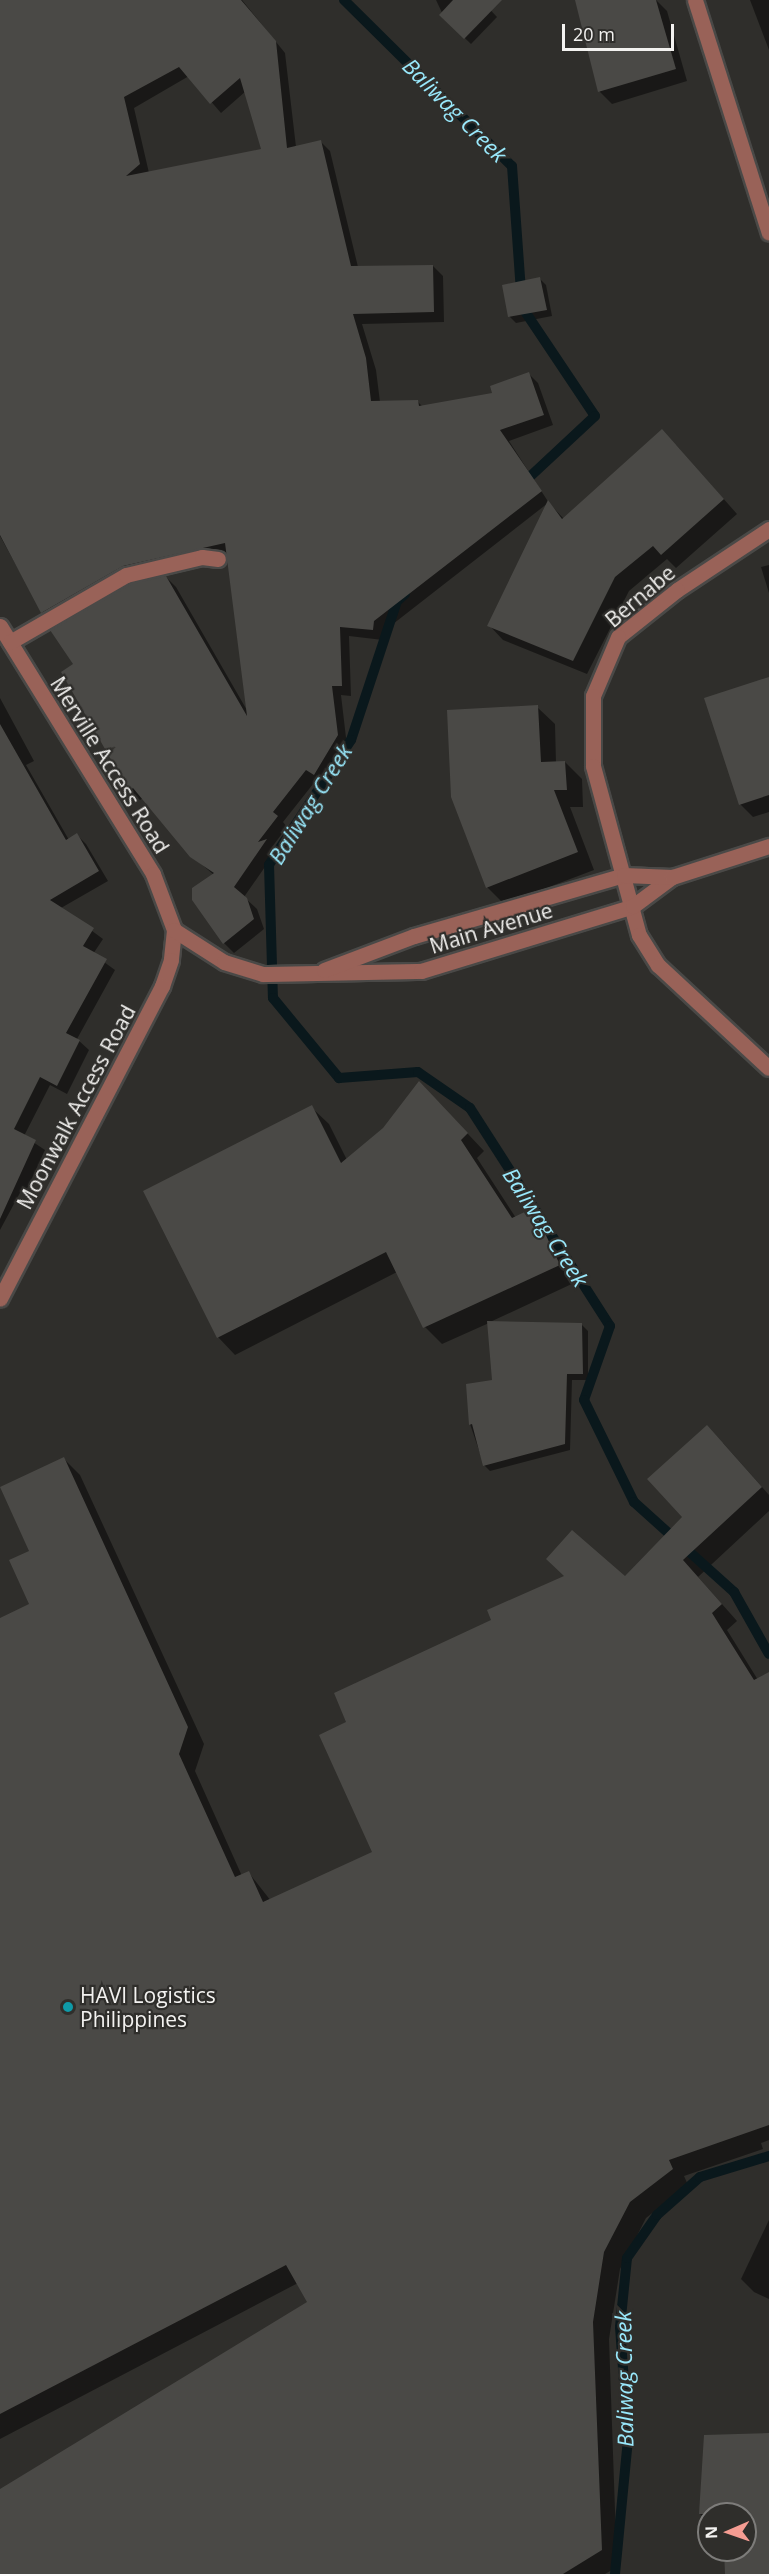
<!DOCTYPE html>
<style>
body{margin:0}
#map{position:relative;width:769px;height:2574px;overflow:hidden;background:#2f2e2b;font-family:"Open Sans",sans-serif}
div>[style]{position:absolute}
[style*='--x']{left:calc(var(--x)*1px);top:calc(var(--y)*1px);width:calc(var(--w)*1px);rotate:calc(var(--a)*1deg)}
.shadow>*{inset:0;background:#0007}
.stream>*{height:10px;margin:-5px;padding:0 5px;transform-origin:5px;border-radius:5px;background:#0a181c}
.building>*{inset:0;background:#4a4946}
.roads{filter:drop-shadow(2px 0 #4a4947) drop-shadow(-2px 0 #4a4947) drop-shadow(0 2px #4a4947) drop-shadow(0 -2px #4a4947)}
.minor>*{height:15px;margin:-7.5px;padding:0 7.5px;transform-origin:7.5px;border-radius:7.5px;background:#996258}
.dots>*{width:16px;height:16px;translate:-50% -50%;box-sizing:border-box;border:3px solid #2f2e2b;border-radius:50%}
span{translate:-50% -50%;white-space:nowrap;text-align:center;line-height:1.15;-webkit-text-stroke:4.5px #2f2e2b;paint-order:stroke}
.street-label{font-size:21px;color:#f3f2f0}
.poi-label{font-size:21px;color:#f3f2f0}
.left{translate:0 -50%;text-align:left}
.water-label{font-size:22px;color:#99e8fb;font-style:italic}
.north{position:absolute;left:697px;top:2502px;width:60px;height:60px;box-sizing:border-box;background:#2f2e2b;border:2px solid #7d7c7a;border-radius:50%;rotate:268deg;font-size:16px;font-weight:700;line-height:24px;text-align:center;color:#f3f2f0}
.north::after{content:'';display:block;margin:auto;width:21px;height:27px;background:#f59c92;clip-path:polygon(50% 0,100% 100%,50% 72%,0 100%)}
.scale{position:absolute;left:562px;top:24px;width:112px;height:27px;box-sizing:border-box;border:3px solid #f3f2f0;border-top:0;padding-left:8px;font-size:18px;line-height:21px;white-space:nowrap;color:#f3f2f0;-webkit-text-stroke:4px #2f2e2b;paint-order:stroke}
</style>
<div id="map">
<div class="shadow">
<i style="clip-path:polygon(evenodd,0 0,242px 0,285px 53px,296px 147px,320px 141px,330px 151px,358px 267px,433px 266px,443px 276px,444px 322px,362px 324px,376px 370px,380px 402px,418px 402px,423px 407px,494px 394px,528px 373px,538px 383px,553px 425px,509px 441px,549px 503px,564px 519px,676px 445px,737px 514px,676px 568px,667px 559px,629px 591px,587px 674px,503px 640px,489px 625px,548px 503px,384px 631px,383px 640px,349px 636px,351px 696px,341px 695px,347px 746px,325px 784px,317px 779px,283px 822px,287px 827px,272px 847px,276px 851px,244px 897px,257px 909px,264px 929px,234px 953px,224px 943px,214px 875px,192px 856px,143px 798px,140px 800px,130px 790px,75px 665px,166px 577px,176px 587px,248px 712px,228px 554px,134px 575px,52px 622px,42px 612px,0 536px,0 0,189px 76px,221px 113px,246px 91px,263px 151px,149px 173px,134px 108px,189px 76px)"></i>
<i style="clip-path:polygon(436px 0,481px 0,497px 17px,471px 44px,445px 19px)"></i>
<i style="clip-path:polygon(577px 0,656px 0,667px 11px,687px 81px,612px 104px,600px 92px)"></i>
<i style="clip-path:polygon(750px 0,769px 0,769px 50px)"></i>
<i style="clip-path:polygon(540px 279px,546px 285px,552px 316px,516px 323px,510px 317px,504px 286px)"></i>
<i style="clip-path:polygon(769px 565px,769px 593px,761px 567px)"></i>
<i style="clip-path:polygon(769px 678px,769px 812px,753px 817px,740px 804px)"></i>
<i style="clip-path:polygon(0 698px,34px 761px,26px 765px,69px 840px,77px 835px,86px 844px,108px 881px,61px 908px,103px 939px,93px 954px,115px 970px,77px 1039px,89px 1050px,67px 1094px,50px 1085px,24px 1136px,45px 1150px,26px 1191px,22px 1189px,0 1230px)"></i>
<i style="clip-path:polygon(537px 707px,555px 724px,556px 763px,565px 762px,582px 779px,583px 807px,570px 807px,594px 870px,504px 904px,487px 887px)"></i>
<i style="clip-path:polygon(436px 1100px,484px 1151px,477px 1158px,516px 1218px,532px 1210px,549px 1227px,576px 1282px,490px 1322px,582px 1325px,588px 1331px,588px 1380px,572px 1380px,570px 1450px,490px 1471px,484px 1465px,470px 1424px,494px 1382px,489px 1323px,442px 1344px,425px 1327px,397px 1272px,235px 1355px,218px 1337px,311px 1107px,329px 1124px,347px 1160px)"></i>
<i style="clip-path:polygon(723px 1443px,769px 1495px,769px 1511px,698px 1577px,737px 1621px,727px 1630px,758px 1680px,769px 1674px,769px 2140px,761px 2143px,763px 2149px,684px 2176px,688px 2185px,646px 2218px,620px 2269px,609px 2339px,617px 2567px,605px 2574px,0 2574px,0 2491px,309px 2303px,298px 2283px,0 2439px,0 1619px,31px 1605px,31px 1552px,64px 1459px,80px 1475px,204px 1744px,195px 1771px,242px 1876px,249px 1873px,271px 1901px,374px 1852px,684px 1517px)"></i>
<i style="clip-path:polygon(769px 2220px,769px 2299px,754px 2292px,741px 2279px)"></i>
<i style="clip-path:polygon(769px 2435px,769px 2574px,727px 2574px,726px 2550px,745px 2550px,745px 2514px,709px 2514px,709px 2522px,700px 2514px)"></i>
</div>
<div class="stream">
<i style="--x:344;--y:0;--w:236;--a:44.7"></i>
<i style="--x:512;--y:166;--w:141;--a:85.9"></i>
<i style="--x:522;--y:307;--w:131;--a:56.2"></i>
<i style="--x:595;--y:416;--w:101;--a:137"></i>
<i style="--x:405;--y:594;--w:11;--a:139"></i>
<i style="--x:397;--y:601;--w:146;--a:108.3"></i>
<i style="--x:351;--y:740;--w:149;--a:123.3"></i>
<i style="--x:269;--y:865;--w:133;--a:88.3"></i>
<i style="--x:273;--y:998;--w:104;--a:50.5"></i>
<i style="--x:339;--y:1078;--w:79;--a:-4.3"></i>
<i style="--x:418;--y:1072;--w:63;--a:34.7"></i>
<i style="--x:470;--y:1108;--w:259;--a:57.3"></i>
<i style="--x:610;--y:1326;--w:78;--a:109.4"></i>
<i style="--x:584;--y:1400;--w:114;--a:63.9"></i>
<i style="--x:634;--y:1502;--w:135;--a:42"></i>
<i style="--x:734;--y:1592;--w:71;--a:60.6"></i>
<i style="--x:615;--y:2574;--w:137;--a:-84.5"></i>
<i style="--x:628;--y:2438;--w:111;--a:-94.1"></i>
<i style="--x:620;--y:2327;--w:69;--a:-84.2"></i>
<i style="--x:627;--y:2258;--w:52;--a:-55.1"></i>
<i style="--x:657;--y:2215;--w:57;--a:-41.5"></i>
<i style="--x:700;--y:2177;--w:72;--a:-16.9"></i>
</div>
<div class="building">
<i style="clip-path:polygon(evenodd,0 0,241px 0,276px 41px,287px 148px,321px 140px,351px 266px,433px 265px,434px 312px,353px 314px,366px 358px,371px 401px,418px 400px,419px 406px,492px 393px,490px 386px,529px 372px,544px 415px,500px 430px,542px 491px,374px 621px,373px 630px,340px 627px,342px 686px,332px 686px,338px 735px,314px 775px,306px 770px,273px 812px,278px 816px,258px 842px,267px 839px,234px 887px,247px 898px,254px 919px,223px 944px,192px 900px,192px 888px,214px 873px,190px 857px,133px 788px,129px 791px,61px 672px,73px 664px,50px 630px,130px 584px,166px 576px,247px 716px,225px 543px,123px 566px,41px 613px,0 535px,0 0,179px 67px,210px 104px,240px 78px,261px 149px,126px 176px,140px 164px,124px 97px,179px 67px)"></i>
<i style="clip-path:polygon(453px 0,502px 0,464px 39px,439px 15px)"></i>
<i style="clip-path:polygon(575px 0,656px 0,676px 69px,598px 92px)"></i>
<i style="clip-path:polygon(540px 277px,547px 310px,508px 317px,502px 285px)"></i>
<i style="clip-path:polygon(662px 429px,724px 499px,661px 555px,653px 546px,615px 577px,573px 661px,487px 626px,548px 500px,562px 519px)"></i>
<i style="clip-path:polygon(769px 677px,769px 795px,739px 805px,704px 698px)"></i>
<i style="clip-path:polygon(538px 705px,541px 762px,565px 761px,567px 790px,554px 790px,578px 852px,486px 888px,451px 797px,447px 710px)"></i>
<i style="clip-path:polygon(0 724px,66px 840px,77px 833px,99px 871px,50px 900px,94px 928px,83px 946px,107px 959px,66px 1033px,80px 1040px,57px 1086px,40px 1077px,14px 1129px,36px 1140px,0 1219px)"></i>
<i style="clip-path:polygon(419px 1081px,468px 1133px,461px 1140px,512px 1218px,533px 1208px,560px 1265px,423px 1328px,386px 1252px,217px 1338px,143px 1191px,312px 1105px,341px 1163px,383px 1128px)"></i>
<i style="clip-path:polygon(487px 1321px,582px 1323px,583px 1374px,567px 1374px,565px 1444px,483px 1466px,472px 1424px,469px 1425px,466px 1384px,492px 1380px)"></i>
<i style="clip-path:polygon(707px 1425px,762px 1487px,683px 1560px,722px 1604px,712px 1613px,754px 1680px,769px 1672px,769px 2125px,669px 2160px,673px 2169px,630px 2202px,604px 2252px,593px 2322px,602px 2550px,563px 2574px,0 2574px,0 2489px,307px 2302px,286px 2265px,0 2414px,0 1618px,29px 1604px,9px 1560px,29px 1551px,0 1487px,64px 1457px,188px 1727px,179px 1754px,235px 1877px,249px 1871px,263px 1902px,372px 1852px,319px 1735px,346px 1722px,334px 1693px,491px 1620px,487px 1610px,564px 1576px,546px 1559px,572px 1530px,625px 1576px,682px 1517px,647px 1479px)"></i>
<i style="clip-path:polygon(769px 2433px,769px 2574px,725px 2574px,724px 2550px,745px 2550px,745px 2514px,699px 2514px,704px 2435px)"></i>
</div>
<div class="roads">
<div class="minor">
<i style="--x:695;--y:0;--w:244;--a:72.4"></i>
<i style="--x:769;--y:529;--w:110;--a:146.5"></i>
<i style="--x:677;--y:590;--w:75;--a:141.5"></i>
<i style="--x:618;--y:637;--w:64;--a:113"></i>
<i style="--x:593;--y:696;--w:70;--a:90"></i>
<i style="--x:593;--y:766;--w:175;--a:74.8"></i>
<i style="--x:639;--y:935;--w:36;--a:58"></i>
<i style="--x:658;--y:965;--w:151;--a:42.9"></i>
<i style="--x:0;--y:626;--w:291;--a:58.3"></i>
<i style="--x:153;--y:874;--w:60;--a:69.4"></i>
<i style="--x:174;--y:930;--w:30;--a:96"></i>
<i style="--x:171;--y:960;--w:28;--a:109"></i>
<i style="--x:162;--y:986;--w:352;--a:117.4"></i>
<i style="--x:10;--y:642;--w:134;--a:-30"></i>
<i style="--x:126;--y:575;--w:78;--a:-13.3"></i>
<i style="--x:202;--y:557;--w:16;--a:7"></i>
<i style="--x:174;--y:930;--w:59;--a:32.6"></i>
<i style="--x:224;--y:962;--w:41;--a:17.1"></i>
<i style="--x:263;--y:974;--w:158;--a:-1.1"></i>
<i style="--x:421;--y:971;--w:222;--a:-17"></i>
<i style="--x:633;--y:906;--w:49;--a:-36.6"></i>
<i style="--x:324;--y:970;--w:96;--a:-20.7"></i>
<i style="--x:414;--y:936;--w:219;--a:-16.2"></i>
<i style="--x:624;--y:875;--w:48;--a:2.4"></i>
<i style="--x:672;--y:877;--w:102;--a:-17.7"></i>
</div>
</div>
<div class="dots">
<i style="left:68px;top:2007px;background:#0f9aa8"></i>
</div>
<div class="street-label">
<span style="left:640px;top:596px;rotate:-40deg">Bernabe</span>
<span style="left:110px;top:765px;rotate:58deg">Merville Access Road</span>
<span style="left:491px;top:928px;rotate:-17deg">Main Avenue</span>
<span style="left:76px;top:1107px;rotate:-62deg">Moonwalk Access Road</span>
</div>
<div class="poi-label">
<span class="left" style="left:80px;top:2007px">HAVI Logistics<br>Philippines</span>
</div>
<div class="water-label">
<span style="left:455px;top:110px;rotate:45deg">Baliwag Creek</span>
<span style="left:310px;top:804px;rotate:-58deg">Baliwag Creek</span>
<span style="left:546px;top:1227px;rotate:57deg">Baliwag Creek</span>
<span style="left:624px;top:2379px;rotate:-91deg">Baliwag Creek</span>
</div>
<div class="north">N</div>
<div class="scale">20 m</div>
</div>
